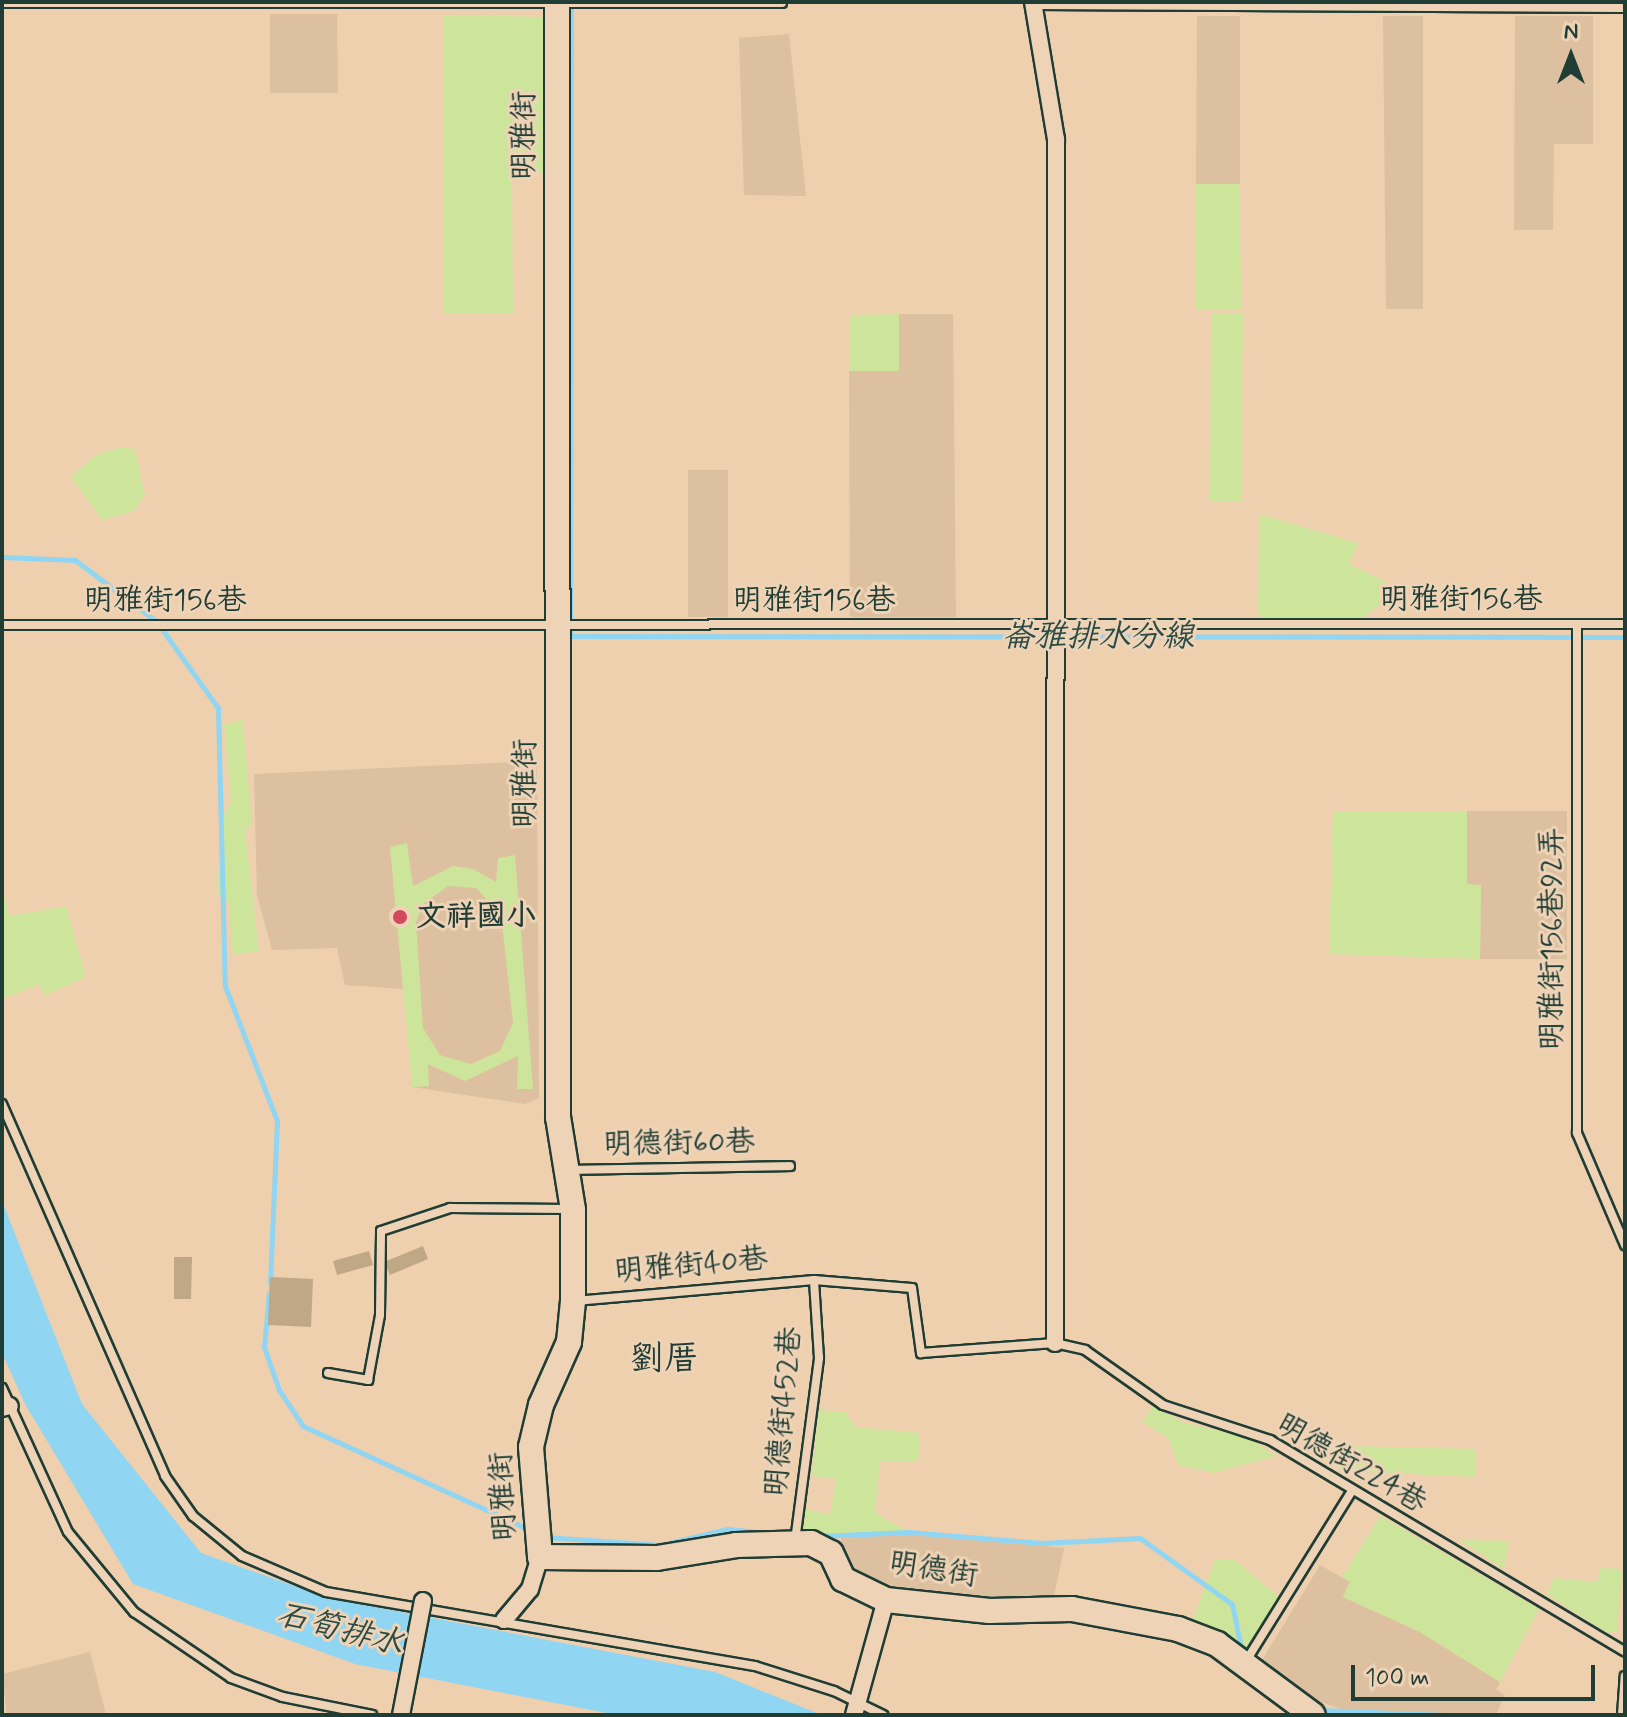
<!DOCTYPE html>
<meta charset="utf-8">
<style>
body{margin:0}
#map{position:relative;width:1627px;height:1717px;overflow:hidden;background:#eecfae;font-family:Mynerve,"LXGW WenKai TC",sans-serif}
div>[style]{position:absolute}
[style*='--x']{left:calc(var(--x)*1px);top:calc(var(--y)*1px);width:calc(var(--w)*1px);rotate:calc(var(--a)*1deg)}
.built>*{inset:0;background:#dcc0a0}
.green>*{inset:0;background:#cde59b}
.water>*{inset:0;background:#90d5f2}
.stream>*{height:5px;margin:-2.5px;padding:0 2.5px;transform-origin:2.5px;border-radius:2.5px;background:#90d5f2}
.building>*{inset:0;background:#c0a786}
.roads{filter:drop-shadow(2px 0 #1f3d34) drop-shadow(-2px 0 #1f3d34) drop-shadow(0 2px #1f3d34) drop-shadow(0 -2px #1f3d34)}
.lane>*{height:8px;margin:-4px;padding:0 4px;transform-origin:4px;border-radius:4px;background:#efd3b6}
.street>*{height:16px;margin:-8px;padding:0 8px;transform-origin:8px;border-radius:8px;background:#efd3b6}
.secondary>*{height:24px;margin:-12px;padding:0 12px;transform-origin:12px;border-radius:12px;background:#efd3b6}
.bridges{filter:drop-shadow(2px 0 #1f3d34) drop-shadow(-2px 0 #1f3d34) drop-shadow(0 2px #1f3d34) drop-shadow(0 -2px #1f3d34)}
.street-bridge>*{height:16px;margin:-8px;padding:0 8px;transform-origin:8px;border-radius:8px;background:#efd3b6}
.dots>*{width:22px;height:22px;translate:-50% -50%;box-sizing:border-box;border:4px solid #efd3b6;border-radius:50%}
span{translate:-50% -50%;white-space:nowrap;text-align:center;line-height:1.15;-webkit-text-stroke:6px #efd3b6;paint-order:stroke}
.street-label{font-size:30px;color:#1f3d34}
.poi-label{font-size:30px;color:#1f3d34;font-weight:700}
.left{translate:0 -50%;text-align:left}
.water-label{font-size:32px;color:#2a4c47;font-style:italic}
.quarter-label{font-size:34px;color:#1f3d34}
.frame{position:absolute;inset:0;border:4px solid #1f3d34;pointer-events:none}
.north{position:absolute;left:1531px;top:16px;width:80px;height:80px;-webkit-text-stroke:6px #efd3b6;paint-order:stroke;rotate:0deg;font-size:22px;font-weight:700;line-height:32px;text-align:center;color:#1f3d34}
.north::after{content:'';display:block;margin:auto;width:28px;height:36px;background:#1f3d34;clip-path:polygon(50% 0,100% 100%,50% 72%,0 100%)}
.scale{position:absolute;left:1351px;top:1665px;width:244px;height:36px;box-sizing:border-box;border:4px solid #1f3d34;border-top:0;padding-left:10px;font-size:24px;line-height:28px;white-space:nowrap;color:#1f3d34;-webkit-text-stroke:6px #efd3b6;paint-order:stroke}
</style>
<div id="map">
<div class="built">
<i style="clip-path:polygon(270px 14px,337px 14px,338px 93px,270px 93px)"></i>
<i style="clip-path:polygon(1197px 16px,1240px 16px,1240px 184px,1196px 184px)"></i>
<i style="clip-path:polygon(1383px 16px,1423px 16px,1423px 309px,1386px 309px)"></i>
<i style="clip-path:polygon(1515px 16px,1593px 16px,1593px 144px,1554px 144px,1553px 230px,1514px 230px)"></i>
<i style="clip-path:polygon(789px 34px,806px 196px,744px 195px,739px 38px)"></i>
<i style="clip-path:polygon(899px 314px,953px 314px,956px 617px,850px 617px,849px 371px,899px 371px)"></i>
<i style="clip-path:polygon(688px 470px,728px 470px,728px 617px,688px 617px)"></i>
<i style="clip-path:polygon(537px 761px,539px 1098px,525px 1104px,412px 1087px,404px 989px,345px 985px,337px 948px,272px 950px,257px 895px,254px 774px)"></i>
<i style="clip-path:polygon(1467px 811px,1567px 811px,1567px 959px,1480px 959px,1481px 885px,1467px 885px)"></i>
<i style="clip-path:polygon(913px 1534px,1064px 1548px,1051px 1611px,961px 1610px,844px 1578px,841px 1538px)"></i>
<i style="clip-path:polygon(1320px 1565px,1350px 1582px,1343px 1597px,1420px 1632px,1500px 1682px,1496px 1690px,1505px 1695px,1496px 1715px,1347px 1711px,1309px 1698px,1263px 1669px,1262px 1660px)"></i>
<i style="clip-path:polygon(90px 1652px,106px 1715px,7px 1715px,2px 1674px)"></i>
</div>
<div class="green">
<i style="clip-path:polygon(444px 15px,556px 17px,556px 173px,512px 173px,513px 314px,444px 313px)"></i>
<i style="clip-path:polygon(1196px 184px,1240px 184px,1241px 309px,1196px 309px)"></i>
<i style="clip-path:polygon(899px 314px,899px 371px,849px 371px,849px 315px)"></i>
<i style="clip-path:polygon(1211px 314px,1243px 314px,1241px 501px,1210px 501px)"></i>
<i style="clip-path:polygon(121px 447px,135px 449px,145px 495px,134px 511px,102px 520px,71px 477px,96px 455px)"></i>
<i style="clip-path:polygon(1259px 514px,1358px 543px,1349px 564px,1392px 585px,1384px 601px,1360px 620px,1266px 620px,1258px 613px)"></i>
<i style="clip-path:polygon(243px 720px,252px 825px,245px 830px,259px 951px,233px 955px,228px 900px,217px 895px,221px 823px,231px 800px,224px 724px)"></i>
<i style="clip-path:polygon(1333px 811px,1467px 811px,1467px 884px,1481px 885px,1480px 959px,1329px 954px)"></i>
<i style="clip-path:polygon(evenodd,407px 843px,413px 886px,453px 866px,473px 869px,496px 882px,498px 858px,515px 855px,533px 1089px,517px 1089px,518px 1056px,465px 1081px,428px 1064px,429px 1086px,412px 1087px,390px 847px,407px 843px,448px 886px,476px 888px,501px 915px,513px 1023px,500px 1051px,471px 1064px,440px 1055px,423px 1028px,416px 922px,423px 904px,448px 886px)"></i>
<i style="clip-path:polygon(2px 888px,10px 916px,66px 906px,86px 977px,45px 995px,38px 985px,2px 999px)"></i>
<i style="clip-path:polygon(1152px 1406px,1185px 1423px,1247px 1437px,1276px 1456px,1214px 1473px,1178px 1465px,1169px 1439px,1143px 1422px)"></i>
<i style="clip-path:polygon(819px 1410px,845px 1412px,856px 1427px,920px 1433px,918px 1462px,880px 1462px,875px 1513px,913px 1534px,841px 1538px,803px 1532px,806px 1509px,830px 1515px,836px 1479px,812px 1476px)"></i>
<i style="clip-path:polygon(1303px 1445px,1475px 1449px,1476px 1477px,1342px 1471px)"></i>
<i style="clip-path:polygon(1380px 1516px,1539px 1609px,1500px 1682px,1420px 1632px,1343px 1597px,1350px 1582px,1342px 1577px)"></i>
<i style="clip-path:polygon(1459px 1540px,1509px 1541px,1504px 1569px)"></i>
<i style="clip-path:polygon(1215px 1560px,1235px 1560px,1287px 1604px,1254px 1661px,1190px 1627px)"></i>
<i style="clip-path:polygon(1599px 1568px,1622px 1569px,1617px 1631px,1607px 1633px,1547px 1594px,1554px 1578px,1598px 1582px)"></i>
</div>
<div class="water">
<i style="clip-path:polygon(2px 1201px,82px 1404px,201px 1553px,328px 1598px,715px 1672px,822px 1715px,617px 1715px,355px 1664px,133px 1584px,25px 1404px,2px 1353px)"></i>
</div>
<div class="stream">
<i style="--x:571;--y:3;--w:633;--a:90.09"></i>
<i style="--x:570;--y:636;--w:1055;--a:0.05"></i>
<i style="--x:2;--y:557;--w:73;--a:2.4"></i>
<i style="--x:75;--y:560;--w:101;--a:37"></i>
<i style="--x:156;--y:621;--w:107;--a:54.5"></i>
<i style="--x:218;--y:708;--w:278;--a:88.6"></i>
<i style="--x:225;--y:986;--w:145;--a:68.9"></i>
<i style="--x:277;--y:1121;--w:162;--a:92.5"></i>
<i style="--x:269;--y:1293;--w:54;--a:95.3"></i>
<i style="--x:264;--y:1347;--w:46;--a:70.8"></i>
<i style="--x:279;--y:1390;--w:43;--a:56.3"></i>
<i style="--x:303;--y:1426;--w:252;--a:24.6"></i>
<i style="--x:818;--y:1536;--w:91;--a:-2.5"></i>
<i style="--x:909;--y:1532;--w:134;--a:4.7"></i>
<i style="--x:1043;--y:1543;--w:97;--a:-3"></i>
<i style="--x:1140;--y:1538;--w:113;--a:35.7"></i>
<i style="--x:1232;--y:1604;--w:50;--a:78.5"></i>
<i style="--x:545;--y:1537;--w:116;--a:3.9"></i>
<i style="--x:661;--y:1545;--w:68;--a:-13.6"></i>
<i style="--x:727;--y:1529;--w:41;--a:5.6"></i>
<i style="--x:1320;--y:1710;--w:124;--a:2.3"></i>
</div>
<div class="building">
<i style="clip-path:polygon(423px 1246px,428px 1259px,390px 1275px,384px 1262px)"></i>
<i style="clip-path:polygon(369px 1251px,373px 1265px,337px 1275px,333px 1261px)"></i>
<i style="clip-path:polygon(174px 1257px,192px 1257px,191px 1299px,174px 1299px)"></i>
<i style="clip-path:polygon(270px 1277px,313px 1279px,311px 1327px,268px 1325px)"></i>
</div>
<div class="roads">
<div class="lane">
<i style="--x:2;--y:3;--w:780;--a:0"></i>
<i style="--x:1034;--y:5;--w:591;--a:0.29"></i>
<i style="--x:1577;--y:624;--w:509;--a:90"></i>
<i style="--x:1577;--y:1133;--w:122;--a:66.8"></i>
<i style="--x:2;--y:625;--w:1623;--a:-0.04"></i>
<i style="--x:2;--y:1104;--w:406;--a:66.3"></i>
<i style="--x:165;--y:1476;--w:49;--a:55"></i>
<i style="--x:193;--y:1516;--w:63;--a:39.2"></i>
<i style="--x:242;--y:1556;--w:91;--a:23.2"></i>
<i style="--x:326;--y:1592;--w:435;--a:9.8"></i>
<i style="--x:755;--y:1666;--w:83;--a:17.6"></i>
<i style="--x:834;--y:1691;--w:55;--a:26.1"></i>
<i style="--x:570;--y:1170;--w:220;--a:-1"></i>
<i style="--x:575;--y:1301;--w:240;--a:-5"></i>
<i style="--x:814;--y:1280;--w:98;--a:4.7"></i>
<i style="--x:912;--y:1288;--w:66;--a:82.1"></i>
<i style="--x:921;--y:1353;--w:134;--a:-4.3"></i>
<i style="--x:1055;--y:1343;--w:31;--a:13"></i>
<i style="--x:1085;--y:1350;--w:95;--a:35.2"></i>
<i style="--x:1163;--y:1405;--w:113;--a:18.1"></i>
<i style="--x:1270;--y:1440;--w:413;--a:30.8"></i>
<i style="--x:328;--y:1373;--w:41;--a:9.9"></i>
<i style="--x:368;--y:1380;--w:66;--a:-79.5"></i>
<i style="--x:380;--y:1315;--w:84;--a:-89.3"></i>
<i style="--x:381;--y:1231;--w:73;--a:-18.4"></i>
<i style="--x:450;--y:1208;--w:118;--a:0.5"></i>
<i style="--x:2;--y:1388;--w:158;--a:65.4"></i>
<i style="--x:68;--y:1532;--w:104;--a:50.5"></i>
<i style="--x:134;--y:1612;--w:117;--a:34.2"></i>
<i style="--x:231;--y:1678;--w:55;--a:20.1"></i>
<i style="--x:283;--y:1697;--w:91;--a:11.4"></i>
<i style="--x:795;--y:1541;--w:185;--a:-82.5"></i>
<i style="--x:819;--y:1358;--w:78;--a:-93.7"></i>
<i style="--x:1246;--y:1661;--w:199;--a:-58.1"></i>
<i style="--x:1622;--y:1715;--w:39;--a:-86"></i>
</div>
<div class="street">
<i style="--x:1033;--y:2;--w:139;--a:80.5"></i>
<i style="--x:1056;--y:139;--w:1204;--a:90.05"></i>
<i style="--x:2;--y:1408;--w:8;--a:-14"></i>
<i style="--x:504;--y:1620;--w:40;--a:-50"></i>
<i style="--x:530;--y:1589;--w:34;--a:-73"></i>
<i style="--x:854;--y:1715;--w:119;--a:-74.5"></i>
</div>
<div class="secondary">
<i style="--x:557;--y:2;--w:1115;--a:89.95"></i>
<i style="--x:558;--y:1117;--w:94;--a:80.8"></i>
<i style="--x:573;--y:1210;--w:91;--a:90"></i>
<i style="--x:573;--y:1301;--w:41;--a:95.6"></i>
<i style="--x:569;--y:1342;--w:69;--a:114"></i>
<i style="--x:541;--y:1405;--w:43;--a:103.4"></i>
<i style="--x:531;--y:1447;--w:110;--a:85.3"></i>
<i style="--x:540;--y:1557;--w:117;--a:0.5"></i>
<i style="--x:657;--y:1558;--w:80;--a:-9.3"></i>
<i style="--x:736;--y:1545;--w:75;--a:-1.5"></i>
<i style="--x:811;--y:1543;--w:22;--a:27"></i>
<i style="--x:831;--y:1553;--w:29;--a:65"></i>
<i style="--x:843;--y:1579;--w:48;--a:26"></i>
<i style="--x:886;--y:1600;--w:104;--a:6.1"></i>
<i style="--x:989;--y:1611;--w:83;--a:-1.4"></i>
<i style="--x:1072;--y:1609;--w:108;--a:10.7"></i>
<i style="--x:1178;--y:1629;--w:42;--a:21"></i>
<i style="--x:1217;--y:1644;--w:119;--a:36.5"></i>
</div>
</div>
<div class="bridges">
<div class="street-bridge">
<i style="--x:401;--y:1715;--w:116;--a:-79.1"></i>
</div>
</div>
<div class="dots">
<i style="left:400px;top:917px;background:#d1495b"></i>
</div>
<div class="street-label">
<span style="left:525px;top:136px;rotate:-90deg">明雅街</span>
<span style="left:1461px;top:600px">明雅街156巷</span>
<span style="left:165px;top:601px">明雅街156巷</span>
<span style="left:814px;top:601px">明雅街156巷</span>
<span style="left:526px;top:784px;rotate:-90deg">明雅街</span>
<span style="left:1553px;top:939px;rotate:-90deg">明雅街156巷92弄</span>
<span style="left:679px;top:1144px;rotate:-1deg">明德街60巷</span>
<span style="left:691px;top:1266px;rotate:-5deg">明雅街40巷</span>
<span style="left:784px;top:1412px;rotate:-85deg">明德街452巷</span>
<span style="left:1351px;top:1464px;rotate:30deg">明德街224巷</span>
<span style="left:504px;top:1497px;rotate:-93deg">明雅街</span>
<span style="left:933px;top:1570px;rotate:9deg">明德街</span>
</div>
<div class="poi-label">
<span class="left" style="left:416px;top:917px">文祥國小</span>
</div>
<div class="water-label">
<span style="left:1098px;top:637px">崙雅排水分線</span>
<span style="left:340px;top:1630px;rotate:14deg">石筍排水</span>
</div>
<div class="quarter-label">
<span style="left:664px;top:1360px">劉厝</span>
</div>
<div class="frame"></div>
<div class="north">N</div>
<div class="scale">100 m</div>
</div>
